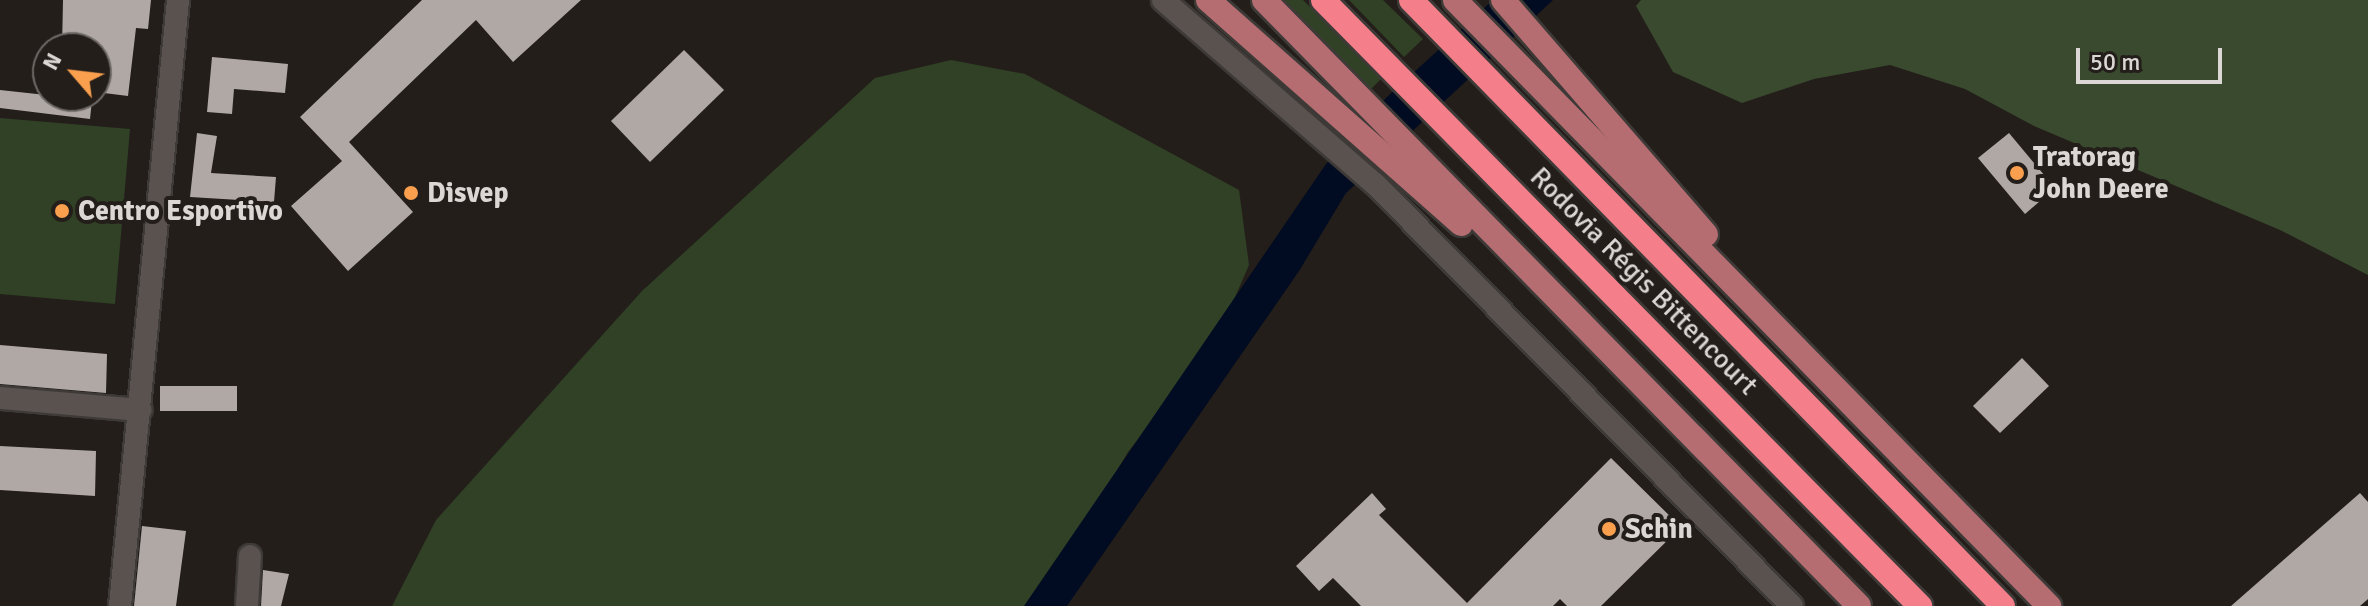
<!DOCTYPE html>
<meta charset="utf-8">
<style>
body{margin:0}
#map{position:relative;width:2368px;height:606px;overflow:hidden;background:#231e1a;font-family:Signika,sans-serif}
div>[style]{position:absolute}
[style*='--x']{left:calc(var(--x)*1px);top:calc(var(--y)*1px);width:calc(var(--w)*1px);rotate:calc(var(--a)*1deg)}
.green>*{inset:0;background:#304126}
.forest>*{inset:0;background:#394a2f}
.water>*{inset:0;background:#010b21}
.building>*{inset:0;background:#b0a8a4}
.roads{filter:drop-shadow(2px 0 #3e3a37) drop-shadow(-2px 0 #3e3a37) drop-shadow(0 2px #3e3a37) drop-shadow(0 -2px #3e3a37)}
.minor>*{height:22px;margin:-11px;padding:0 11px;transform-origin:11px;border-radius:11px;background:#59524f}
.major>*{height:24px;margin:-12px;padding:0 12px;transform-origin:12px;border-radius:12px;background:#b66d72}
.highway>*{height:24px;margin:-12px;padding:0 12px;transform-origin:12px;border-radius:12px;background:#f47f8a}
.dots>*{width:22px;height:22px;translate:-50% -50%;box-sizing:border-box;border:4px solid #231e1a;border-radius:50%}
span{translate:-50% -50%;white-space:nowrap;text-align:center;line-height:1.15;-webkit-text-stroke:8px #231e1a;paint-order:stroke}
.poi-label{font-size:28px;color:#dbd7d5;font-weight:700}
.left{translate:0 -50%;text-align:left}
.street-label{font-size:28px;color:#dbd7d5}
.north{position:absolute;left:32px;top:32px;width:80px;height:80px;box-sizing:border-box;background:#231e1a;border:2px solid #6d6865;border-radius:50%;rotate:298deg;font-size:22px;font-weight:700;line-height:32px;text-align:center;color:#dbd7d5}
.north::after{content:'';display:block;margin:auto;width:28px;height:36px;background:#fa9f4e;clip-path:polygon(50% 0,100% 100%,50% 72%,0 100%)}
.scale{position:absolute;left:2076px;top:48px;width:146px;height:36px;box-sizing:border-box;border:4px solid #dbd7d5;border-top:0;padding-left:10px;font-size:24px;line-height:28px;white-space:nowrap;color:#dbd7d5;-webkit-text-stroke:6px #231e1a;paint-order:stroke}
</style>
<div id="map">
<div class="green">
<i style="clip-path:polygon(1278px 0,1303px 0,1381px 79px,1368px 92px)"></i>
<i style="clip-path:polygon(1349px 0,1383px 0,1423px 39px,1404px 57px)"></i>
<i style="clip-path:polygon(951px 60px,1025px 74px,1239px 190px,1249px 265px,1219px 334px,1128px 452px,1037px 606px,392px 606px,436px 520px,642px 291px,875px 78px)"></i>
<i style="clip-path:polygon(0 118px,130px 129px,115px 304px,0 294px)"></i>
</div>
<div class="forest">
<i style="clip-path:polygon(1641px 0,2368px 0,2368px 275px,2280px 230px,2034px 126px,1965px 89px,1890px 65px,1814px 79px,1742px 103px,1673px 72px,1636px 6px)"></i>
</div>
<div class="water">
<i style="clip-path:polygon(1493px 0,1553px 0,1346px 193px,1299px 271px,1067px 606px,1024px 606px,1326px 164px,1387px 97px)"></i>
</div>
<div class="building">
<i style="clip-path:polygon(63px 0,151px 0,148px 29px,136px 28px,128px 96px,96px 92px,96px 48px,62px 48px)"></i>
<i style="clip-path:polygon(422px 0,581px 0,513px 62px,476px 20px,349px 142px,413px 212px,348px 271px,291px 206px,342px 161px,300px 117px)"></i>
<i style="clip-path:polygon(684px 50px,724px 90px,650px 162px,611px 121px)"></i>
<i style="clip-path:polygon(212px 57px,288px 64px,285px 93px,234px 89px,232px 114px,207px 112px)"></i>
<i style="clip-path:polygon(0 90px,92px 100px,90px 119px,0 108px)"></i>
<i style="clip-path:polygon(197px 133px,217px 136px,211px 173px,276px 177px,274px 202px,190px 197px)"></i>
<i style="clip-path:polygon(2009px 133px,2055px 188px,2025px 214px,1978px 158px)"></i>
<i style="clip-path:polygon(0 345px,107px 354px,106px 393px,0 384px)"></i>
<i style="clip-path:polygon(2022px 358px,2049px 386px,2000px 433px,1973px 406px)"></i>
<i style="clip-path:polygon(160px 386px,237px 386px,237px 411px,160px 411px)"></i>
<i style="clip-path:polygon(0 446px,96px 451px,95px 496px,0 490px)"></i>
<i style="clip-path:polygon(1611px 458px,1681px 527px,1601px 606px,1567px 606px,1560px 599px,1553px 606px,1361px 606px,1333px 578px,1319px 591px,1296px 566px,1372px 493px,1386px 509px,1379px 515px,1467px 603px)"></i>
<i style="clip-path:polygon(2360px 493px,2368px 502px,2368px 599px,2360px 606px,2231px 606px)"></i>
<i style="clip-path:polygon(142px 526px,186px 531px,176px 606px,134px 606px)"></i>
<i style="clip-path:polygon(263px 570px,289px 574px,281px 606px,261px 606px)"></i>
</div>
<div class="roads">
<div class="minor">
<i style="--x:1163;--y:0;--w:281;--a:41"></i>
<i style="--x:1375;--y:184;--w:593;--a:45.34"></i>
<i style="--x:0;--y:398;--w:141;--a:4.9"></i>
<i style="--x:120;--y:606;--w:609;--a:-84.53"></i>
<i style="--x:247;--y:606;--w:50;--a:-86.6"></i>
</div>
<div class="major">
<i style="--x:1208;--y:0;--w:338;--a:41.5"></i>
<i style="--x:1264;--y:0;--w:849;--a:45.52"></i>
<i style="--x:1455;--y:0;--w:849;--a:45.57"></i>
<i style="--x:1503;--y:0;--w:310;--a:49.1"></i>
</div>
<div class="highway">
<i style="--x:1323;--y:0;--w:851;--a:45.43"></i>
<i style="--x:1411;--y:0;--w:847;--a:45.67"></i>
</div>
</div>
<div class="dots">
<i style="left:2017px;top:173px;background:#fa9f4e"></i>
<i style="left:411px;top:193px;background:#fa9f4e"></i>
<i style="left:62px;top:211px;background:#fa9f4e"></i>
<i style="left:1609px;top:529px;background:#fa9f4e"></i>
</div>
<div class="poi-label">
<span class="left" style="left:2033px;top:173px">Tratorag<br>John Deere</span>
<span class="left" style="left:427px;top:193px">Disvep</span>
<span class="left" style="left:78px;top:211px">Centro Esportivo</span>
<span class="left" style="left:1625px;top:529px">Schin</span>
</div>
<div class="street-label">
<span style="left:1644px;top:281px;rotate:45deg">Rodovia Régis Bittencourt</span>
</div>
<div class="north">N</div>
<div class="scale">50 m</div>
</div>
